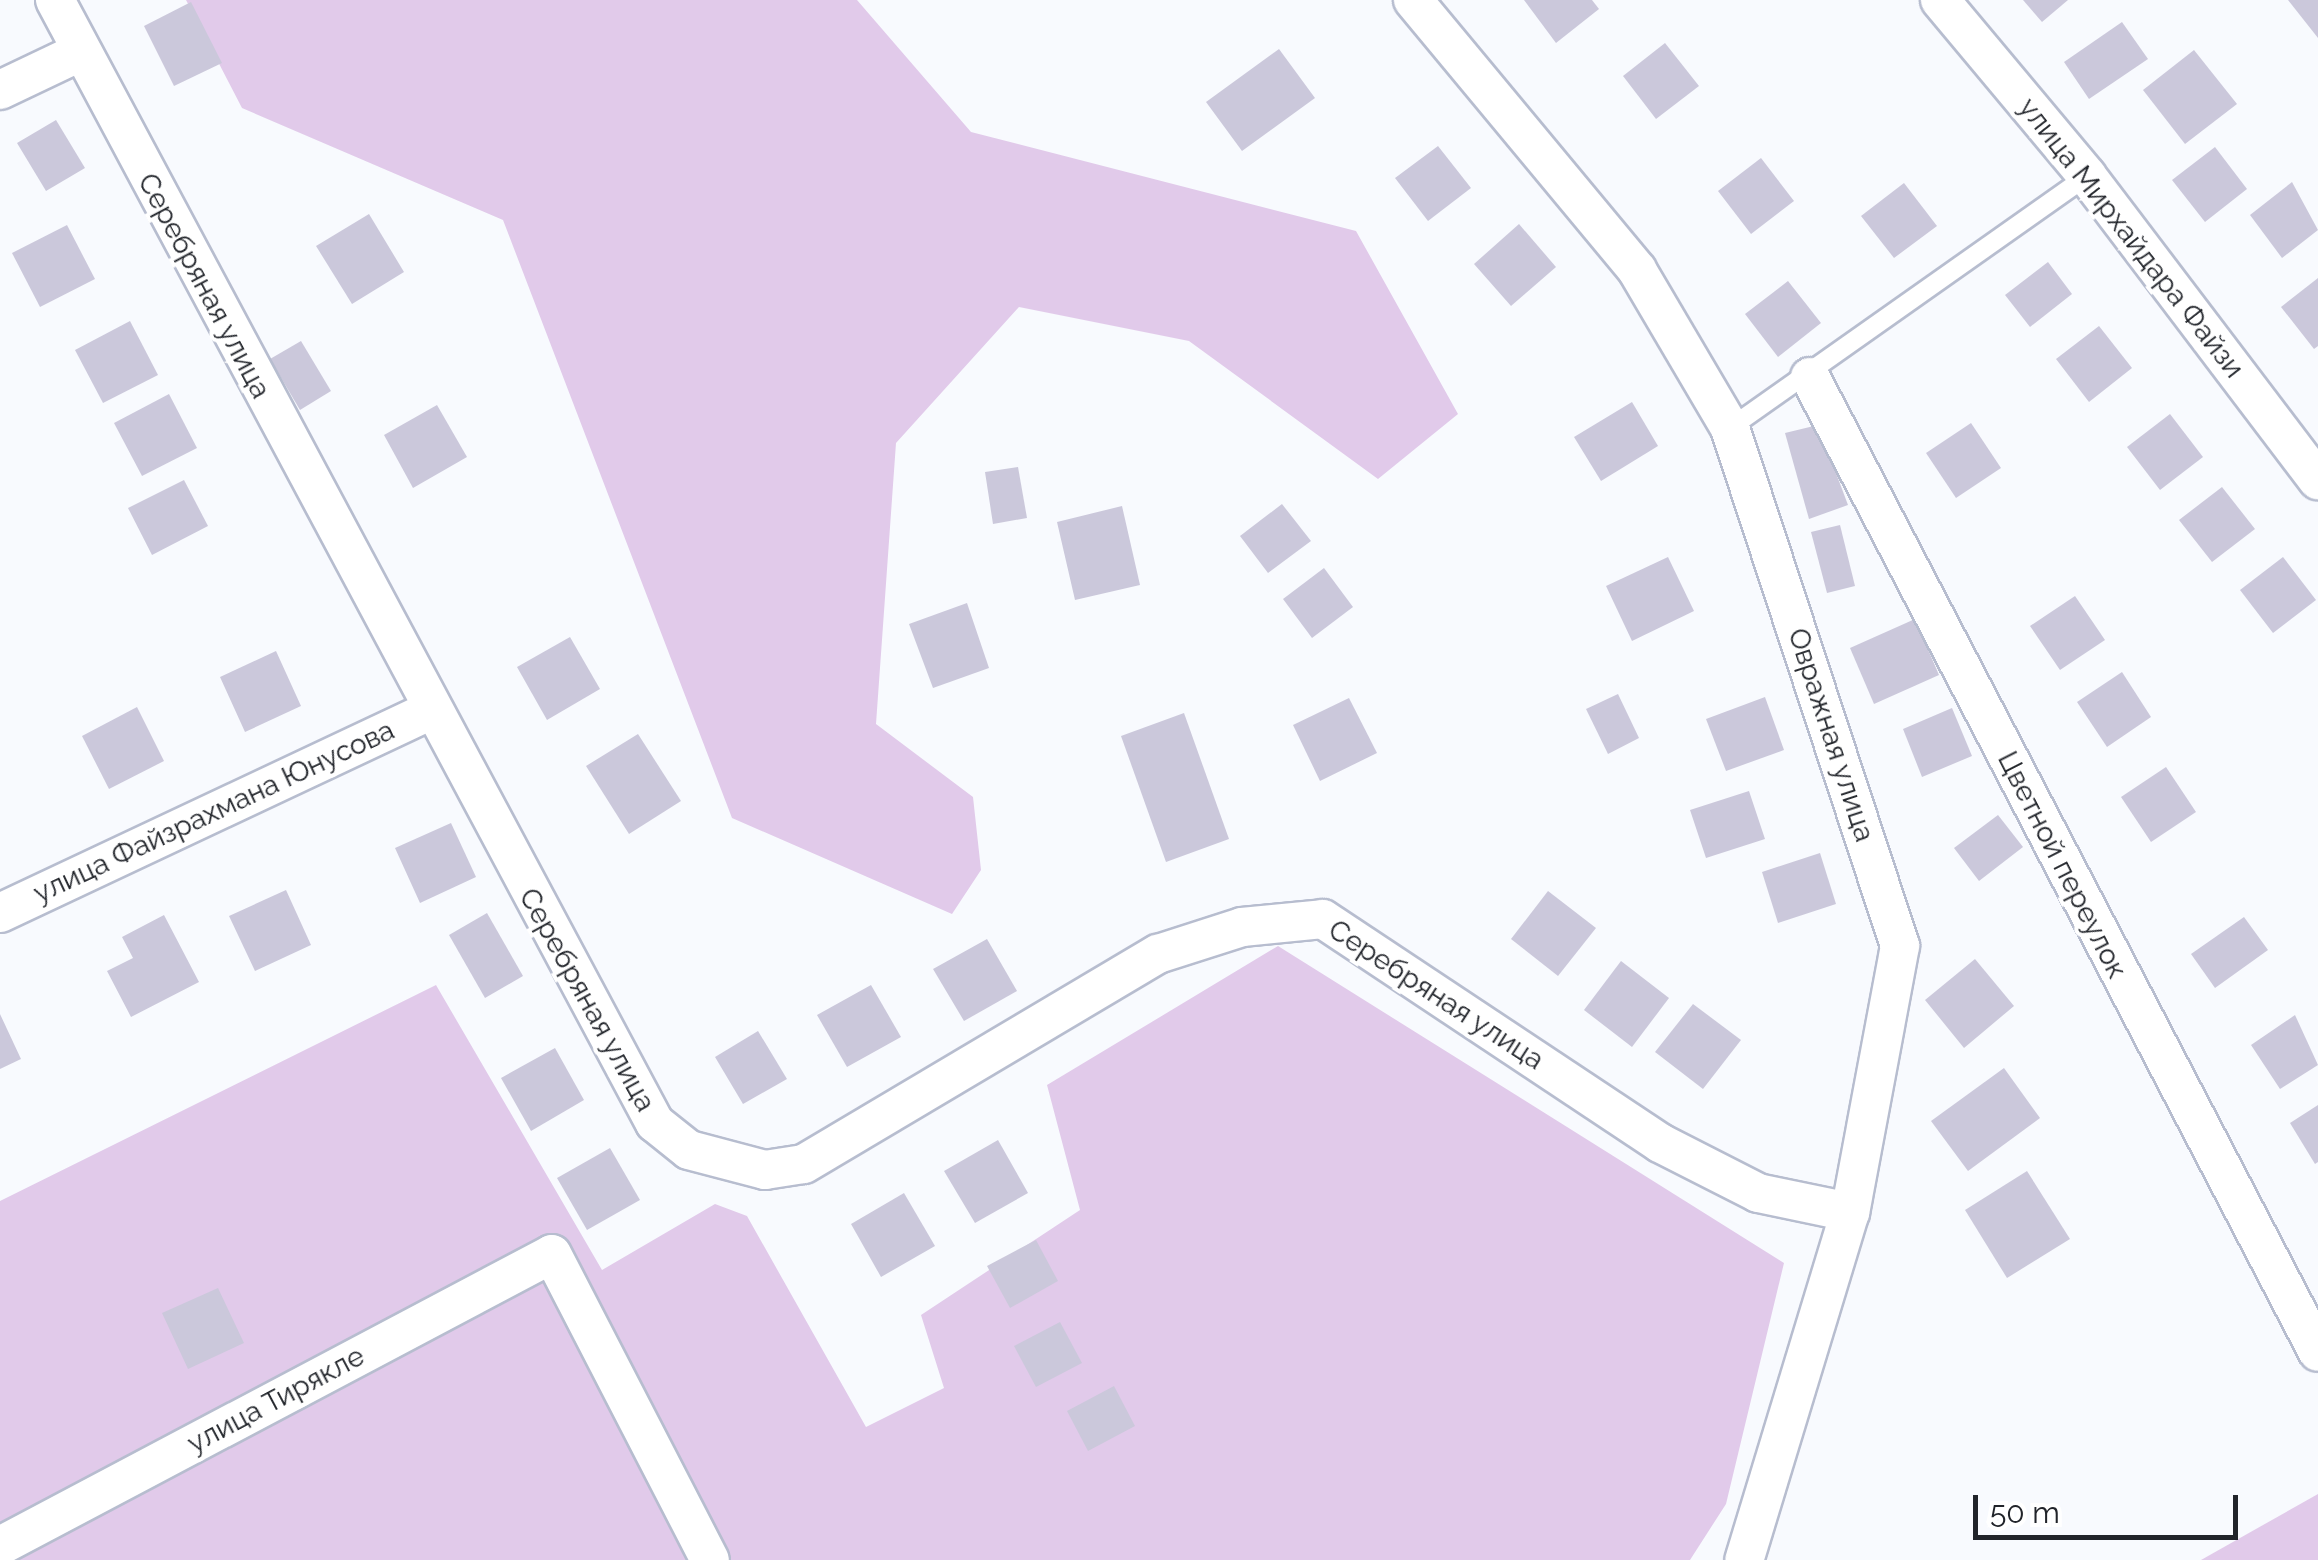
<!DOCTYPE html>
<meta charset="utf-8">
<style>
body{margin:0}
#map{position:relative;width:2318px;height:1560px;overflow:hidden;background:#f8fafe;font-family:Raleway,sans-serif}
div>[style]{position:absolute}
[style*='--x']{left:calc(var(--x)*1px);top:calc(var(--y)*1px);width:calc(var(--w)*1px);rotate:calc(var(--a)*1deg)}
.green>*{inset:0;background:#e1caea}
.building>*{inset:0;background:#cbc8db}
.roads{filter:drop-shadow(2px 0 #b7bdcf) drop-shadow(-2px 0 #b7bdcf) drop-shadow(0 2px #b7bdcf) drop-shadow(0 -2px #b7bdcf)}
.lane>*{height:18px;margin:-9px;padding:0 9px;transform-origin:9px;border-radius:9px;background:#fff}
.street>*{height:38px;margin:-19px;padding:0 19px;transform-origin:19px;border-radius:19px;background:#fff}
span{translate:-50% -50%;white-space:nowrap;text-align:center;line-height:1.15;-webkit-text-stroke:8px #fff;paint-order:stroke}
.street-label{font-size:28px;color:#21242a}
.scale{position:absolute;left:1973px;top:1495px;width:265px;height:45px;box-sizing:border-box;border:5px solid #21242a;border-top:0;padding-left:12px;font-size:30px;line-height:35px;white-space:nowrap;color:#21242a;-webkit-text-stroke:8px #fff;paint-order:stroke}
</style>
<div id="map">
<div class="green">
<i style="clip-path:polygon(186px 0,857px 0,971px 132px,1356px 231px,1458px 414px,1378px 479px,1189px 341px,1019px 307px,896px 443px,876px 724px,973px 797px,981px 870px,952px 914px,732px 818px,503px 220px,242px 108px)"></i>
<i style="clip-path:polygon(1278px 946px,1784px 1263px,1726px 1504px,1690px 1560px,0 1560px,0 1201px,436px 985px,602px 1270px,715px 1204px,747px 1216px,866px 1427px,944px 1388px,921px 1315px,1080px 1210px,1047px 1085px)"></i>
<i style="clip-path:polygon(2318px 1494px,2318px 1560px,2201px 1560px)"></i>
</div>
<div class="building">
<i style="clip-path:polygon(1524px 0,1592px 0,1599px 9px,1556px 43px)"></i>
<i style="clip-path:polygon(2023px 0,2068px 0,2042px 22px)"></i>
<i style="clip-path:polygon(2288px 0,2318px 0,2318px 38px)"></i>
<i style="clip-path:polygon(191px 2px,222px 63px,174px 86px,144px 26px)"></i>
<i style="clip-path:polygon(2122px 22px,2148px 59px,2089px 99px,2064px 62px)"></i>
<i style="clip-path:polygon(1665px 43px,1699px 86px,1656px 119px,1623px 76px)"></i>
<i style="clip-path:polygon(1279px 49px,1315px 98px,1242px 151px,1206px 102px)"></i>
<i style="clip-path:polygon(2194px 50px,2237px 104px,2185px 144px,2143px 90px)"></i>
<i style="clip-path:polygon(56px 120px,85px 168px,46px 191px,17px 143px)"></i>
<i style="clip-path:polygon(1438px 146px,1471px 188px,1428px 221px,1395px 178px)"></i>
<i style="clip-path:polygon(2215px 147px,2247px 189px,2205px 222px,2172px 180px)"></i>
<i style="clip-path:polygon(1761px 158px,1794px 201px,1751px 234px,1718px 191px)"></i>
<i style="clip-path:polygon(2292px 182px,2318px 230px,2282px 258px,2250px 215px)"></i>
<i style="clip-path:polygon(1904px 183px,1937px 226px,1894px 258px,1861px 216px)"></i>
<i style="clip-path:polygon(369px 214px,404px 272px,352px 304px,316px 246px)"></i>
<i style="clip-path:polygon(1519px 224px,1556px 267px,1511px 306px,1474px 264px)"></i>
<i style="clip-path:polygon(67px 225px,95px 279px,40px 307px,12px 253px)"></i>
<i style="clip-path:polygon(2048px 262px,2072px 294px,2030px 327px,2005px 295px)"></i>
<i style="clip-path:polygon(2318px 278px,2318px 346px,2314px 349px,2281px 307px)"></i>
<i style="clip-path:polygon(1788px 281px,1821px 323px,1778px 357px,1745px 314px)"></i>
<i style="clip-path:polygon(130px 321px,158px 375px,103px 403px,75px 350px)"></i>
<i style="clip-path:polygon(2099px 326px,2132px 368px,2089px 402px,2056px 359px)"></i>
<i style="clip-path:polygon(301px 341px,331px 391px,300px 410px,270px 359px)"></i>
<i style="clip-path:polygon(169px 394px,197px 448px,142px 476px,114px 423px)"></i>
<i style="clip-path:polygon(1632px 402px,1658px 446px,1601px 481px,1574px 437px)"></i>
<i style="clip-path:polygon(437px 405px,467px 457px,413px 488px,384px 435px)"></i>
<i style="clip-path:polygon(2170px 414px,2203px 457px,2160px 490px,2127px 447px)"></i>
<i style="clip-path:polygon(1971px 423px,2001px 468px,1956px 498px,1926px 453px)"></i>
<i style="clip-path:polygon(1818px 425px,1848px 505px,1809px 519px,1785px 433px)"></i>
<i style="clip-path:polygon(1018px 467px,1027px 518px,993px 524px,985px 472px)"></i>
<i style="clip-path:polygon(184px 480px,208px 526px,152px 555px,128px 508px)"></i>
<i style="clip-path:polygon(2222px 487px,2255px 529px,2212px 562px,2179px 520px)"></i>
<i style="clip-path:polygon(1282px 504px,1311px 541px,1268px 573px,1240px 536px)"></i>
<i style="clip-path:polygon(1122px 506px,1140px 585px,1075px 600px,1057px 522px)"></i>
<i style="clip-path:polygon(1840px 525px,1855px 586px,1827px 593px,1811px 532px)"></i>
<i style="clip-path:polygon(1668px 557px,1694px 611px,1632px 641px,1606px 586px)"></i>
<i style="clip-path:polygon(2283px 557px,2316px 600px,2273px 633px,2240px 590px)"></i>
<i style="clip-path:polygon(1324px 568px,1353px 607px,1312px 638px,1283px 599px)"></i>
<i style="clip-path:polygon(2075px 596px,2105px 640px,2060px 670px,2030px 626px)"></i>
<i style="clip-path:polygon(967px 603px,989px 668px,933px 688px,909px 624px)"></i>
<i style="clip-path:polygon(1915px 619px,1939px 675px,1874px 704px,1850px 648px)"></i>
<i style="clip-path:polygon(570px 637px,600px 689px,547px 720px,517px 667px)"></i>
<i style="clip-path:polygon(276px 651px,301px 706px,245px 732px,220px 677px)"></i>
<i style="clip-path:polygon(2122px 672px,2151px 717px,2107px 747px,2077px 702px)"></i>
<i style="clip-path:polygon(1618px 694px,1639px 738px,1608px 754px,1586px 709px)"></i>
<i style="clip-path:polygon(1765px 697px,1784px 750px,1726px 771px,1706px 719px)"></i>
<i style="clip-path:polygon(1349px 698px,1377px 753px,1320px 781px,1293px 725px)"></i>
<i style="clip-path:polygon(137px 707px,164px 761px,109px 789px,82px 736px)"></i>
<i style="clip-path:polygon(1952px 708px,1972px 756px,1922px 777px,1903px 729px)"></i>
<i style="clip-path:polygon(1184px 713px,1229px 839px,1166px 862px,1121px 736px)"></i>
<i style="clip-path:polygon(638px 734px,681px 801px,629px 834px,586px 766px)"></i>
<i style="clip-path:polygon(2166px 767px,2196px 812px,2151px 842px,2121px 797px)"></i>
<i style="clip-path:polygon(1749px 791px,1765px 839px,1706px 858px,1690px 810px)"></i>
<i style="clip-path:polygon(1998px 815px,2023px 847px,1979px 881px,1954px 848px)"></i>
<i style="clip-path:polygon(451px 823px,476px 877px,420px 903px,395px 848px)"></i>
<i style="clip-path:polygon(1820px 853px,1836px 904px,1778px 923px,1762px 872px)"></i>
<i style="clip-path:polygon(286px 890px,311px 945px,255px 971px,229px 916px)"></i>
<i style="clip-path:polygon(1548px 891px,1596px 928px,1558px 976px,1511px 939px)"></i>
<i style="clip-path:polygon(487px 913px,523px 976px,485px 998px,449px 935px)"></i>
<i style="clip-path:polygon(164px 915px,199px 982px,131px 1017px,107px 971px,133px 958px,122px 937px)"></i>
<i style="clip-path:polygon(2244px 917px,2268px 950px,2215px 988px,2191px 954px)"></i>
<i style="clip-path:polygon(987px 939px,1017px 991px,964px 1021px,933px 969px)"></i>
<i style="clip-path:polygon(1975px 959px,2014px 1006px,1964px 1048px,1925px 1000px)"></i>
<i style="clip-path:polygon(1621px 961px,1669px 998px,1632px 1047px,1584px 1010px)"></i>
<i style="clip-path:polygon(871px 985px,901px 1037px,847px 1067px,817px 1015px)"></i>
<i style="clip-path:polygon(1693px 1004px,1741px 1040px,1703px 1089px,1655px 1052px)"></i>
<i style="clip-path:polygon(0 1014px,21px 1059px,0 1069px)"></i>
<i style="clip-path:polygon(2295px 1015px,2318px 1065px,2280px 1089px,2251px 1045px)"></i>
<i style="clip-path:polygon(758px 1031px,787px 1079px,743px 1104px,715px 1057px)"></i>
<i style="clip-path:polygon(555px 1048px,584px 1100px,531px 1131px,501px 1078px)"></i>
<i style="clip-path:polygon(2004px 1068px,2040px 1118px,1968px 1171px,1931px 1121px)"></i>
<i style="clip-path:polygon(2318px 1105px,2318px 1162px,2315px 1164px,2290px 1123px)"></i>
<i style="clip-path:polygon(998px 1140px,1028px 1193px,975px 1223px,944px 1171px)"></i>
<i style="clip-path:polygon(610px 1148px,640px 1200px,587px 1230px,557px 1178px)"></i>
<i style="clip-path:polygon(2027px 1171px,2070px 1239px,2007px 1278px,1965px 1210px)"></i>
<i style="clip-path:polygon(904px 1193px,935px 1246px,881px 1277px,851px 1224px)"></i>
<i style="clip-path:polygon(1036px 1240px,1058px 1281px,1010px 1308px,987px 1266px)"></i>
<i style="clip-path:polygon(218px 1288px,244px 1343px,188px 1369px,162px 1313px)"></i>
<i style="clip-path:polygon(1060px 1322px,1082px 1363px,1036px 1387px,1014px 1346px)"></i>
<i style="clip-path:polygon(1114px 1386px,1135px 1426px,1088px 1451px,1067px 1411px)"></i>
</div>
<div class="roads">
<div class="lane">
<i style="--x:1730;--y:428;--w:437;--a:-35.2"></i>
</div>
<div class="street">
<i style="--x:55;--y:0;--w:1273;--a:61.89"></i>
<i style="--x:655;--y:1123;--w:43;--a:38.5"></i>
<i style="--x:689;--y:1150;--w:79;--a:14.7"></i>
<i style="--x:765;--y:1170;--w:39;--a:-9"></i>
<i style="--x:804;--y:1164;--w:412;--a:-30.7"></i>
<i style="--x:1158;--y:954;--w:88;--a:-17.8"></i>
<i style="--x:1242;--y:927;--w:81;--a:-5.6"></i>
<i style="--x:1323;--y:919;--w:405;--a:33.6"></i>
<i style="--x:1660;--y:1143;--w:110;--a:27"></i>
<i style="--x:1758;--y:1193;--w:94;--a:11.7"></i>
<i style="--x:1413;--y:0;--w:351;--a:50.3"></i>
<i style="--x:1637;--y:270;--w:183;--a:59.5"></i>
<i style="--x:1730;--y:428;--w:545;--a:71.83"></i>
<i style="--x:1900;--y:946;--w:271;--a:100.6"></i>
<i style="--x:1850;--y:1212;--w:364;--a:106.9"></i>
<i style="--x:1940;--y:0;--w:229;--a:50.1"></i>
<i style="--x:2087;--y:176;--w:382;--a:52.8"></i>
<i style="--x:0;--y:90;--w:89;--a:-25.4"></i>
<i style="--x:1810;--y:377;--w:1099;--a:62.48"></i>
<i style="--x:0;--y:913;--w:474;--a:-25.2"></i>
<i style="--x:0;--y:1546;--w:624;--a:-27.88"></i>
<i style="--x:552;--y:1254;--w:344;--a:62.7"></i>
</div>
</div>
<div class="street-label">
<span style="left:2131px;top:238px;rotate:52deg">улица Мирхайдара Файзи</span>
<span style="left:204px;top:286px;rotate:62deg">Серебряная улица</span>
<span style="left:1831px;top:735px;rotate:72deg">Овражная улица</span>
<span style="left:214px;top:812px;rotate:-25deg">улица Файзрахмана Юнусова</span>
<span style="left:2062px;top:865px;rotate:63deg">Цветной переулок</span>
<span style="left:1436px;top:995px;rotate:33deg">Серебряная улица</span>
<span style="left:587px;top:1000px;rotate:61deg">Серебряная улица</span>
<span style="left:276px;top:1400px;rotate:-28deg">улица Тирякле</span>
</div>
<div class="scale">50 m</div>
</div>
